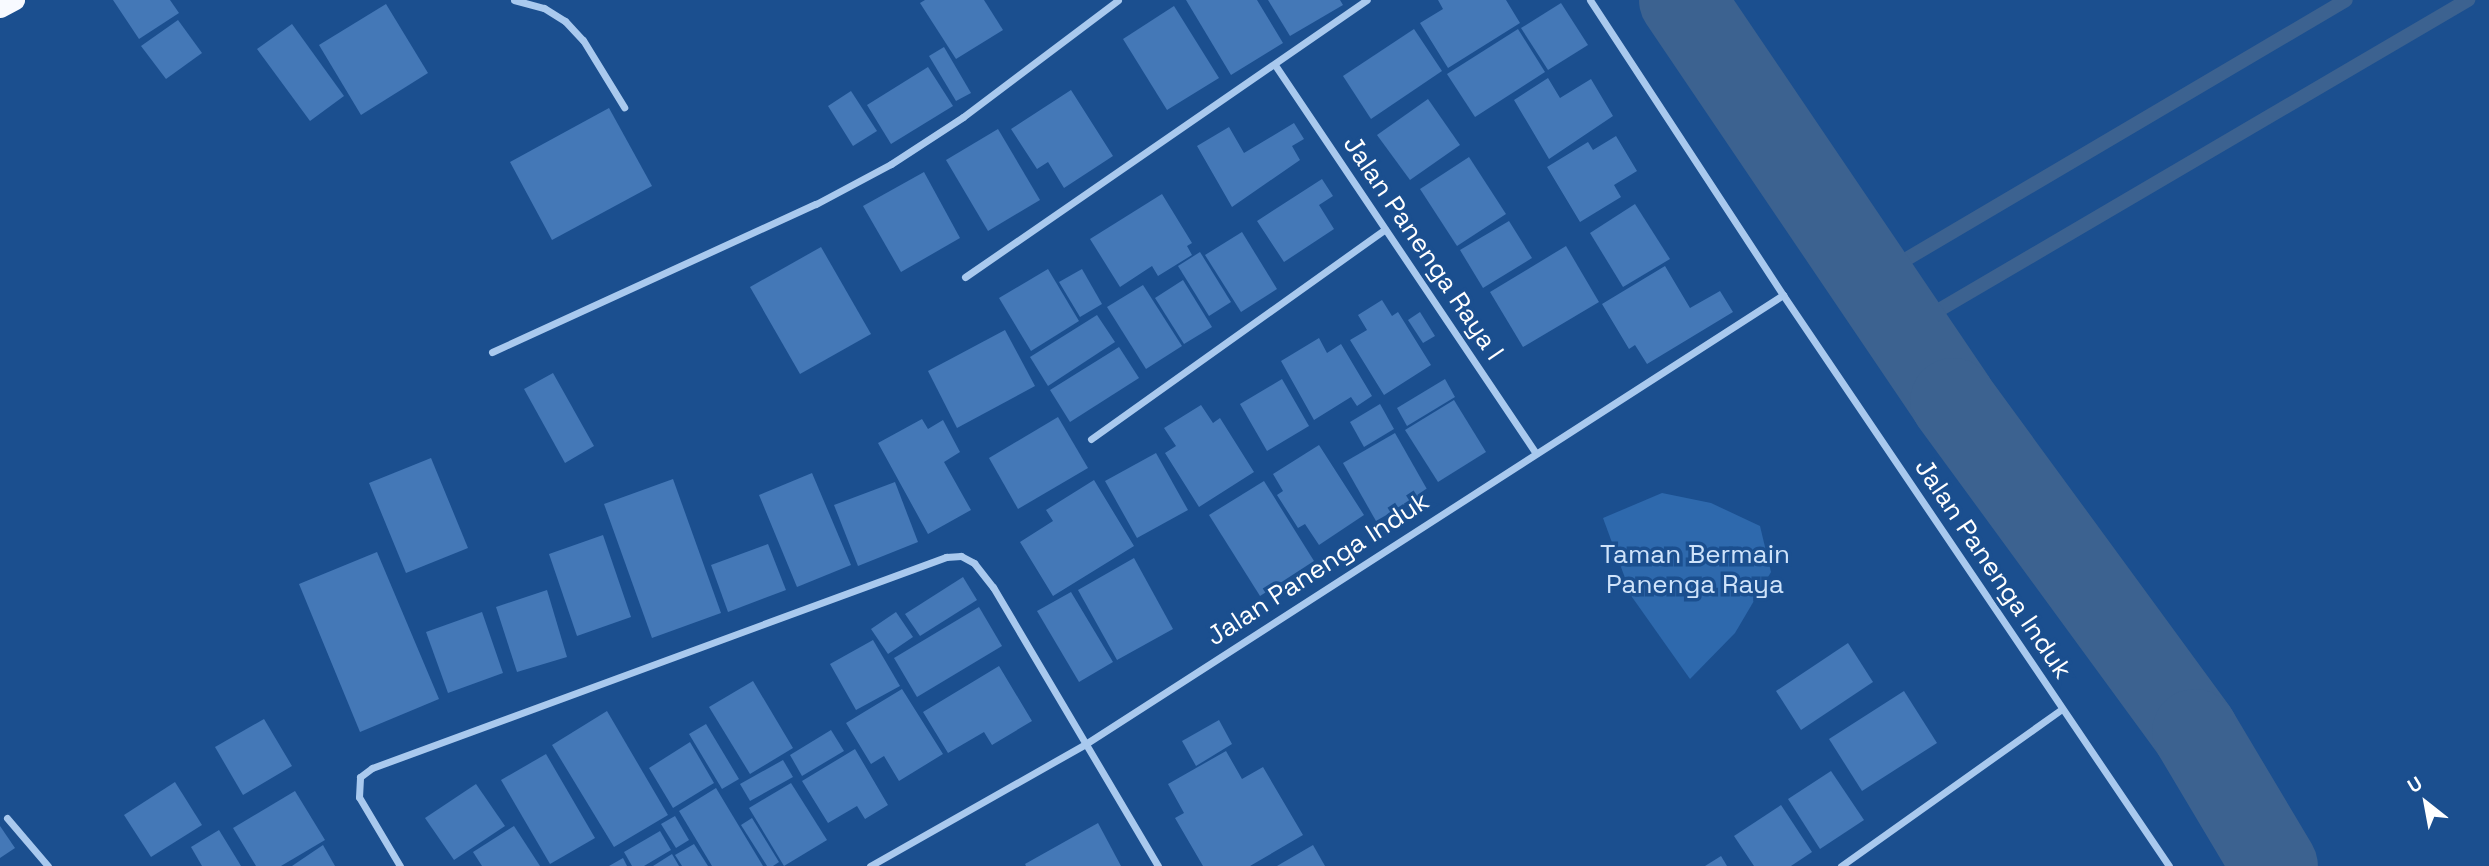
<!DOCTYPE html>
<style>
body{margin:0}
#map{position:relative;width:2489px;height:866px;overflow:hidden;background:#1b4f8f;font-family:"Space Grotesk",sans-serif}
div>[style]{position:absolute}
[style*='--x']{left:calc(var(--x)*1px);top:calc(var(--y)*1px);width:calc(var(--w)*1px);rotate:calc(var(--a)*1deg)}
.green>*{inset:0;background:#2e69ad}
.stream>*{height:14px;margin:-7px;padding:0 7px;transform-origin:7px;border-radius:7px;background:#3c6290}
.river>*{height:86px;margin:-43px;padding:0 43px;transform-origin:43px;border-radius:43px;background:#3c6290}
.building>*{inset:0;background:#4478b7}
.minor>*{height:7px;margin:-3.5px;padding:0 3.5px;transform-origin:3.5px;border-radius:3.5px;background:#a9c9ee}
.trunk>*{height:19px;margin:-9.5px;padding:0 9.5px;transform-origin:9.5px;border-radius:9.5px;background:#f8faff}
span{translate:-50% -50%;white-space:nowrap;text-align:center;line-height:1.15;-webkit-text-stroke:7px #1b4f8f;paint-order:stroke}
.street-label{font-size:26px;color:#fff}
.park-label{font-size:26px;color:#cfe3fa}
.north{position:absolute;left:2391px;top:768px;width:70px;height:70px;-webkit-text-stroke:5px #1b4f8f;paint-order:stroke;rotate:329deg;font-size:19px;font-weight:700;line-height:28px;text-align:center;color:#fff}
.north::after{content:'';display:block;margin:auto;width:24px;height:32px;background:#fff;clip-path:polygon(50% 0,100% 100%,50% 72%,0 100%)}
</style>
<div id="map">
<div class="green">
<i style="clip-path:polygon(1662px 493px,1711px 503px,1760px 526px,1771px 572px,1735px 633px,1690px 679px,1632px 597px,1603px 518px)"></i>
</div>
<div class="stream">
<i style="--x:1658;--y:0;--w:207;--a:56.2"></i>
<i style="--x:1773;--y:172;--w:432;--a:54.1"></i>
<i style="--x:2026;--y:522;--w:408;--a:57.4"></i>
<i style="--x:1871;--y:280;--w:551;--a:-30.52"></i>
<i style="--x:1905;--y:330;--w:653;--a:-30.38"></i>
</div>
<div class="river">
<i style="--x:1682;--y:0;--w:484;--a:55.9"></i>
<i style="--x:1953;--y:401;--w:410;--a:53.8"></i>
<i style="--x:2195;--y:732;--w:156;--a:59.2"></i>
</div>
<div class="building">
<i style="clip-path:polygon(113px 0,170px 0,179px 13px,139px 39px)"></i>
<i style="clip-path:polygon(925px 0,984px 0,1003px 30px,956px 59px,920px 3px)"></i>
<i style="clip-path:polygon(1186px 0,1257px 0,1283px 43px,1231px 75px)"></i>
<i style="clip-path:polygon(1268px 0,1340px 0,1343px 5px,1290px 36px)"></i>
<i style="clip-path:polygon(1438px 0,1506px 0,1520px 23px,1448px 68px,1420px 23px,1443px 9px)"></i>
<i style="clip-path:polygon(1561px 3px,1588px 45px,1548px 70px,1521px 28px)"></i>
<i style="clip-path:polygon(386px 4px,428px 73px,361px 115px,319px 45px)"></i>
<i style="clip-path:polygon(1174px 6px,1219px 78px,1167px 110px,1123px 39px)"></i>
<i style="clip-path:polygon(178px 20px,202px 53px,166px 79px,141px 46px)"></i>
<i style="clip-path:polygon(292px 24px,344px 96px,310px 121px,257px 49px)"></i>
<i style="clip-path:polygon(1414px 29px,1442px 71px,1371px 119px,1343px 76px)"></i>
<i style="clip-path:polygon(1518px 29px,1545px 72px,1475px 117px,1447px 74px)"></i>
<i style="clip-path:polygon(944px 47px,971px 93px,956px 101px,929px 56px)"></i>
<i style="clip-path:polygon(928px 67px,953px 106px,891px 144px,867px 105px)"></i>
<i style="clip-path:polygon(1548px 78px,1560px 98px,1591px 79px,1613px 116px,1549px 159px,1514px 100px)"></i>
<i style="clip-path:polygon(1071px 90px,1113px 156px,1064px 188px,1048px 162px,1037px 169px,1011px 129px)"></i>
<i style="clip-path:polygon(851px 91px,877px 131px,853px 146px,828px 106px)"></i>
<i style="clip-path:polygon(1428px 99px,1460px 145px,1410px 180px,1377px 135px)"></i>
<i style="clip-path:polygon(609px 108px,652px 186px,552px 240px,510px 162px)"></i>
<i style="clip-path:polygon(1294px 123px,1304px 139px,1292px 146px,1300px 160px,1232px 207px,1197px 146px,1229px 127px,1244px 153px)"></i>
<i style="clip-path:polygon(998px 129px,1040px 200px,988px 231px,946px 160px)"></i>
<i style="clip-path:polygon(1616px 136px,1637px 171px,1614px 185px,1621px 197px,1580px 222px,1547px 167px,1588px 142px,1593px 150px)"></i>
<i style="clip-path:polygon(1469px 157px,1506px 214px,1457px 246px,1420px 189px)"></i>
<i style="clip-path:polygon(924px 172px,960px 238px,901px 272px,863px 206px)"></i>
<i style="clip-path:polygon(1322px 179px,1333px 196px,1319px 205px,1334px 229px,1284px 262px,1257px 221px)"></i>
<i style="clip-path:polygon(1162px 194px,1192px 243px,1187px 246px,1192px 255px,1158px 276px,1152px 266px,1120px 287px,1090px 239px)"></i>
<i style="clip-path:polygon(1635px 204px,1670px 259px,1623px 287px,1590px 233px)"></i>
<i style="clip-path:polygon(1509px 221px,1532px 258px,1483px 288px,1460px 250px)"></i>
<i style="clip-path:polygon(1242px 232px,1277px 289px,1241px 312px,1205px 255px)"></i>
<i style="clip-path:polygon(1566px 246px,1599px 302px,1523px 347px,1490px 292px)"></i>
<i style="clip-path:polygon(821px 247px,871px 334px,800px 374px,750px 287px)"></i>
<i style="clip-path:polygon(1200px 252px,1231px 302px,1209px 316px,1178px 266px)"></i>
<i style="clip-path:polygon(1665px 266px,1690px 308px,1720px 291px,1733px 312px,1647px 364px,1635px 345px,1629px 349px,1602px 304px)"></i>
<i style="clip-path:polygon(1048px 269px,1079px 321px,1031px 351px,999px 298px)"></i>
<i style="clip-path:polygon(1082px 269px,1102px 304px,1080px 317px,1059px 282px)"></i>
<i style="clip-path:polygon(1183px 280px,1212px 327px,1184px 344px,1155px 298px)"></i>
<i style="clip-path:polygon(1143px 285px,1182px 346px,1146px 369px,1107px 307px)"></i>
<i style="clip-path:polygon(1382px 300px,1392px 316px,1398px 312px,1431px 365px,1384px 395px,1350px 340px,1367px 330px,1358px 315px)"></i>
<i style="clip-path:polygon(1420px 312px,1435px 336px,1423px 343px,1408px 320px)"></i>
<i style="clip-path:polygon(1097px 315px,1115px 342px,1048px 386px,1030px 357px)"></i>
<i style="clip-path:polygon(1005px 330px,1035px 386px,957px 428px,928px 371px)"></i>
<i style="clip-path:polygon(1319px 338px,1327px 353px,1341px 344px,1372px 396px,1357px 406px,1351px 397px,1314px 420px,1281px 361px)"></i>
<i style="clip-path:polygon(1119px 347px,1139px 378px,1070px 422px,1050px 390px)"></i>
<i style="clip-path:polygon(553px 373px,594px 446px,565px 463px,524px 389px)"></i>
<i style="clip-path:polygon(1282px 379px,1309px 426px,1267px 451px,1240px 404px)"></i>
<i style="clip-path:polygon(1445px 379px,1455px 397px,1407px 426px,1397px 408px)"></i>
<i style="clip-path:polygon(1454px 400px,1486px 452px,1438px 482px,1405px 430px)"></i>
<i style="clip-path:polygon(1380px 404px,1394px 429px,1364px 447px,1350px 422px)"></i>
<i style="clip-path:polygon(1201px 405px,1213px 423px,1220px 418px,1254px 472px,1199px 507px,1165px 453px,1176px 446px,1164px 428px)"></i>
<i style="clip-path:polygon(1058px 417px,1088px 468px,1018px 509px,989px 458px)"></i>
<i style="clip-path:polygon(922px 419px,928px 429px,943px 420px,960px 452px,944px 462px,971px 510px,928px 534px,878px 443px)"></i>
<i style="clip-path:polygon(1395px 433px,1428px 491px,1376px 521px,1343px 463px)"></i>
<i style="clip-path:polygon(1319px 445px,1364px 515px,1319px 545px,1305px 524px,1298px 528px,1277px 495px,1283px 491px,1273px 474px)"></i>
<i style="clip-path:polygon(1156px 453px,1188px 510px,1137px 538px,1105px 481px)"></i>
<i style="clip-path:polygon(431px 458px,468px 548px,406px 573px,369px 483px)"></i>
<i style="clip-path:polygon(812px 473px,851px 565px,797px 587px,759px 495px)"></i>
<i style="clip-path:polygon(673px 479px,721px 613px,652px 638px,604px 504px)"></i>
<i style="clip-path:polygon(1094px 480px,1134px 546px,1053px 596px,1020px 542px,1053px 521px,1046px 510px)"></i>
<i style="clip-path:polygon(1264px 481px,1314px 561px,1260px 596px,1209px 515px)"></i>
<i style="clip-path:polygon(895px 482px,918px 542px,858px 566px,834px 505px)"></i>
<i style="clip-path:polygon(603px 535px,631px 617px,577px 636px,549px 554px)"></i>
<i style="clip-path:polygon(768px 544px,786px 590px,728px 612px,711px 565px)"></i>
<i style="clip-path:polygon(377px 552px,439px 699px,360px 732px,299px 584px)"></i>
<i style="clip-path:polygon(1134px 558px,1173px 629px,1117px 660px,1078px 590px)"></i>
<i style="clip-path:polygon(963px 577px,977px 600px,920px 636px,905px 614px)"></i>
<i style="clip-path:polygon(547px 590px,567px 657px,517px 672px,496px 607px)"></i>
<i style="clip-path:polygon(1071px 592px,1113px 662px,1079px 682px,1037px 611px)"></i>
<i style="clip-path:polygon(979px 607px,1002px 646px,917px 697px,894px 658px)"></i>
<i style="clip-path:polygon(482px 612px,503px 673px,448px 693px,426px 632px)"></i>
<i style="clip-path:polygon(896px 612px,913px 637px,888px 654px,871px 629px)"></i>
<i style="clip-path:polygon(873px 640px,900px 686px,856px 710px,830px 664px)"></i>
<i style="clip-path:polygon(1848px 643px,1873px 682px,1801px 730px,1776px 691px)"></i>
<i style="clip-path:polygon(999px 666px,1032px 721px,992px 745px,984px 732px,948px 753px,923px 712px)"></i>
<i style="clip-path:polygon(753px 681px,793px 748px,750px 774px,709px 707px)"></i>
<i style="clip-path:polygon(902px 689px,943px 754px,899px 781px,884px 756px,871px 764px,846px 723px)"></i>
<i style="clip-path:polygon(1904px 691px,1937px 743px,1862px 791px,1829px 739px)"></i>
<i style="clip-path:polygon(607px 711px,668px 815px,614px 847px,552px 745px)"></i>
<i style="clip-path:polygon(264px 719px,292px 766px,243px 795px,215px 747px)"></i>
<i style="clip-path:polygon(1219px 720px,1232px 744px,1196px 766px,1182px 741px)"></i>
<i style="clip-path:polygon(706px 724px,739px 779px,722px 789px,689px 734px)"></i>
<i style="clip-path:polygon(831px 730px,844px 751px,802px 776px,790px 755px)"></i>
<i style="clip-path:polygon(690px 742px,714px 783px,673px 808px,649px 768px)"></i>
<i style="clip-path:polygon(855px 749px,888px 805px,865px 819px,857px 806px,828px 823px,802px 781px)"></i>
<i style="clip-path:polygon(1226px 751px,1242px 779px,1263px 767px,1303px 835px,1250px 866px,1203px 866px,1175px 818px,1184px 813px,1168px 784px)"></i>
<i style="clip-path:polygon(546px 754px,595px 838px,550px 864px,501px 780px)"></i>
<i style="clip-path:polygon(783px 760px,793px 777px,750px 801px,740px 784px)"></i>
<i style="clip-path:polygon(1831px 771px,1864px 820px,1820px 849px,1788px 799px)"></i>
<i style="clip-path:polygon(175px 782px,202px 825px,151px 857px,124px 815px)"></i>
<i style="clip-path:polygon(791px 783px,827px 840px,784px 866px,749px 808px)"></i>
<i style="clip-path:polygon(476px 784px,505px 826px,454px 860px,425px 818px)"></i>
<i style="clip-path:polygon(716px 788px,763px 866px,712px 866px,679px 811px)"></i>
<i style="clip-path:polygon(295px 791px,325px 840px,281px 866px,256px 866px,233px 828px)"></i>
<i style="clip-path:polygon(1781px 805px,1812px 852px,1791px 866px,1754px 866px,1734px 836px)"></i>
<i style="clip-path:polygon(675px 816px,689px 840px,676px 848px,661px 824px)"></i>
<i style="clip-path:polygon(752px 818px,779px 862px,773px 866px,767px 866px,741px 825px)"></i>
<i style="clip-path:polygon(1098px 823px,1121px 866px,1026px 866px,1025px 864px)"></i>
<i style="clip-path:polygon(0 826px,15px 848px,0 858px)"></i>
<i style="clip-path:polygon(514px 826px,540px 866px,482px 866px,473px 852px)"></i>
<i style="clip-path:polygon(219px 830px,238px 861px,241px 866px,202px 866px,191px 847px)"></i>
<i style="clip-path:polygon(660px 831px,671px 850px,644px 866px,632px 866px,624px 852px)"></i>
<i style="clip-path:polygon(694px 844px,708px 866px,682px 866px,675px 855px)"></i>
<i style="clip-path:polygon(323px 845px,335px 866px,292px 866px)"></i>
<i style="clip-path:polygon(1313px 845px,1325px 866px,1277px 866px)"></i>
<i style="clip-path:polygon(672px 854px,679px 866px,653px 866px)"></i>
<i style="clip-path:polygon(1721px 856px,1727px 866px,1705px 866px)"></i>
<i style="clip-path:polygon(623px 858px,627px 866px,609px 866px)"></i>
</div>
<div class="minor">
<i style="--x:514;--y:0;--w:31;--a:15"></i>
<i style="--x:544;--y:8;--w:25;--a:32"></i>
<i style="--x:565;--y:21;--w:26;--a:47"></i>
<i style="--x:583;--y:40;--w:79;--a:58.5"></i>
<i style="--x:1590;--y:0;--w:353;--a:56.8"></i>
<i style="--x:1783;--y:295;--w:689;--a:55.94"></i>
<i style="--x:1275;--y:65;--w:468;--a:56.1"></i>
<i style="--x:965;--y:277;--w:488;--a:-34.6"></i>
<i style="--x:492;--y:352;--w:356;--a:-24.6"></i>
<i style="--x:816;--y:204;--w:85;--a:-28.1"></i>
<i style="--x:891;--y:164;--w:86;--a:-33.1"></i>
<i style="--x:963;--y:117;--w:194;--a:-37"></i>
<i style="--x:1091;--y:439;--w:361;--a:-35.5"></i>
<i style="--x:7;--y:818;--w:63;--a:49.5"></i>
<i style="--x:400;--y:866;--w:80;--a:-120.7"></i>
<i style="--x:359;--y:797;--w:20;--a:-87"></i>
<i style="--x:360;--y:777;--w:15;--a:-37"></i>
<i style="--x:372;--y:768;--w:612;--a:-20.18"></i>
<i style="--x:946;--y:557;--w:15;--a:-4"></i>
<i style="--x:961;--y:556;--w:15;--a:28"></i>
<i style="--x:974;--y:563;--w:31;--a:52"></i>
<i style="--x:993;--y:587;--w:324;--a:59.4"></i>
<i style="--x:870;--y:866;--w:249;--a:-29.5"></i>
<i style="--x:1087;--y:743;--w:828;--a:-32.77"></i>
<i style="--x:1841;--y:866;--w:271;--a:-35.4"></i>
</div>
<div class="trunk">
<i style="--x:0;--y:8;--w:17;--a:-28"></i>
</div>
<div class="street-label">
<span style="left:1423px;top:248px;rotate:56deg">Jalan Panenga Raya I</span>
<span style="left:1318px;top:569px;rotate:-33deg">Jalan Panenga Induk</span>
<span style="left:1993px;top:569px;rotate:56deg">Jalan Panenga Induk</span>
</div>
<div class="park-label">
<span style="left:1695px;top:570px">Taman Bermain<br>Panenga Raya</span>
</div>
<div class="north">U</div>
</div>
